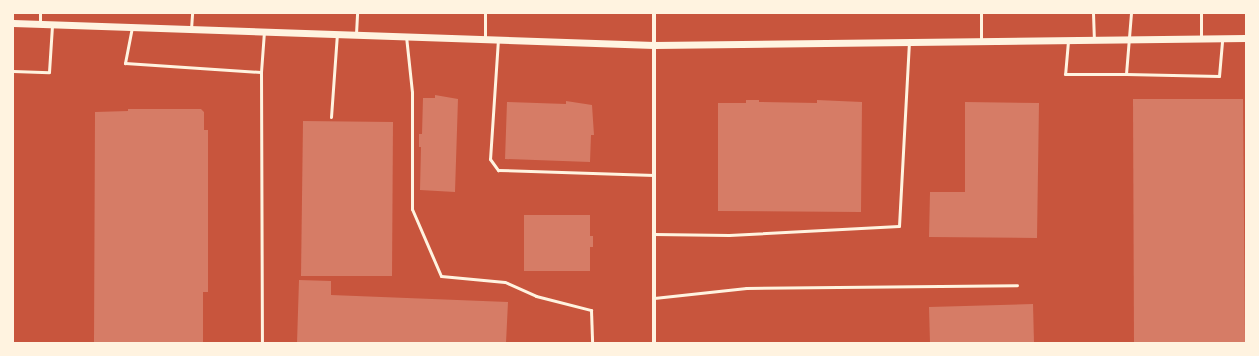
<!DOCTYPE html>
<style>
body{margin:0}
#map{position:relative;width:1259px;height:356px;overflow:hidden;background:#c8553d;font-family:Inter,sans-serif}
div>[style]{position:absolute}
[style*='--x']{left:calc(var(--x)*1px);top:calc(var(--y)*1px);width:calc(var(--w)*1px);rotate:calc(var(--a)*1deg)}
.building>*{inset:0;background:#d67c66}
.service>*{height:3px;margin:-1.5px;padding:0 1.5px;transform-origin:1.5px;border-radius:1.5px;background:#fff3e0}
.minor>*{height:4px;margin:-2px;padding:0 2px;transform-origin:2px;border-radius:2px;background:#fff3e0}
.tertiary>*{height:7px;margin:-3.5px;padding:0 3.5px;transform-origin:3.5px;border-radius:3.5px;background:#fff3e0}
span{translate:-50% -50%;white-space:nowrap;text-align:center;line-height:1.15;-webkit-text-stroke:3.5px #fff3e0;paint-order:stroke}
.frame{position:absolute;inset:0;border:14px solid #fff3e0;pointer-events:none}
</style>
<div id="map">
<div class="building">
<i style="clip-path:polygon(435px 95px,458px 99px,455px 192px,420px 190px,421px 147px,419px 147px,419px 134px,422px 134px,423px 98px,435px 98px)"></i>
<i style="clip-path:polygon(1133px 99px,1243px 99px,1245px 343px,1134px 343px)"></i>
<i style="clip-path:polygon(746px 100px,759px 100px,759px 102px,817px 103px,817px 100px,862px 102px,861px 212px,718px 211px,718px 103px,746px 103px)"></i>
<i style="clip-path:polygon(566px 101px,592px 105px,594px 135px,591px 135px,590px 162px,505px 159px,507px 102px,566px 104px)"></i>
<i style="clip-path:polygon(965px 102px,1039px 103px,1037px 238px,929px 237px,930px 192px,965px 192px)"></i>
<i style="clip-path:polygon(128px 109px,201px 109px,204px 112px,204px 130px,208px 130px,208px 292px,203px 292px,203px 343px,94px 343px,95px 112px,128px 111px)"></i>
<i style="clip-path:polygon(303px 121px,393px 122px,392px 276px,301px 276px)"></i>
<i style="clip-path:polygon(524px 215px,590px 215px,590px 236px,593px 236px,593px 247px,590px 247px,590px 271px,524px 271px)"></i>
<i style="clip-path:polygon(299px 280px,331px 281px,331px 295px,508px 302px,506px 343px,297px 343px)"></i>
<i style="clip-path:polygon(1033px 304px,1034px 343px,930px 343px,929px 307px)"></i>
</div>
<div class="service">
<i style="--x:485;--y:13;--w:26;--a:90"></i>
<i style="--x:981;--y:13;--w:28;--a:90"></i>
<i style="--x:1093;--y:13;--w:26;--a:88"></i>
<i style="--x:1131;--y:13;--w:61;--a:94.7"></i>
<i style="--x:1126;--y:74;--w:93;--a:1.2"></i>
<i style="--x:1219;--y:76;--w:38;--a:-85"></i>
<i style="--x:1201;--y:13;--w:26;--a:90"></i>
<i style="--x:40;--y:24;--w:11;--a:-90"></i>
<i style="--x:132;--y:27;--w:37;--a:101"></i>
<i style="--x:125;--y:63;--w:136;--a:3.8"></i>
<i style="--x:261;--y:72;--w:41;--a:-85.8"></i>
<i style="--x:191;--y:29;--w:16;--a:-86"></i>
<i style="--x:356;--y:34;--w:21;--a:-87"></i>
<i style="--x:406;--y:36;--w:56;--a:83.9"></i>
<i style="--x:412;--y:92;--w:117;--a:90"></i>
<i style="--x:412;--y:209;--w:73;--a:66.6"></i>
<i style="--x:441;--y:276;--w:64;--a:5.4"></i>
<i style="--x:505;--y:282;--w:34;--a:24"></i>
<i style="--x:536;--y:296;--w:57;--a:14.3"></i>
<i style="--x:591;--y:310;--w:33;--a:88"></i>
<i style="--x:498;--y:39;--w:120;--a:93.8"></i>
<i style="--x:490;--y:159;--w:14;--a:54"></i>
<i style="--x:498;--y:170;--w:156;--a:1.8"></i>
<i style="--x:1068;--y:41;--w:33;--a:95"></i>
<i style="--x:1065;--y:74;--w:61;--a:0"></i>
<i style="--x:13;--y:71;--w:36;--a:2"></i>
<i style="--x:49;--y:72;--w:47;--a:-86.3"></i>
<i style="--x:261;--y:72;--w:271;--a:89.8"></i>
<i style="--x:331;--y:117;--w:83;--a:-85.9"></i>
<i style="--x:654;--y:234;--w:75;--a:0.8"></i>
<i style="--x:729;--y:235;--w:170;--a:-3"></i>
<i style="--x:899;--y:226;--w:184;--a:-86.9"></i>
<i style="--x:654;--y:298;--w:93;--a:-6.2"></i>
<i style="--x:746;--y:288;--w:271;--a:-0.6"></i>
</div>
<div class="minor">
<i style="--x:654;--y:13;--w:330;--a:90"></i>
</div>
<div class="tertiary">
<i style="--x:13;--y:23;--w:641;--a:1.97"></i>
<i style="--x:654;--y:45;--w:592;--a:-0.68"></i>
</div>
<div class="frame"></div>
</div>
